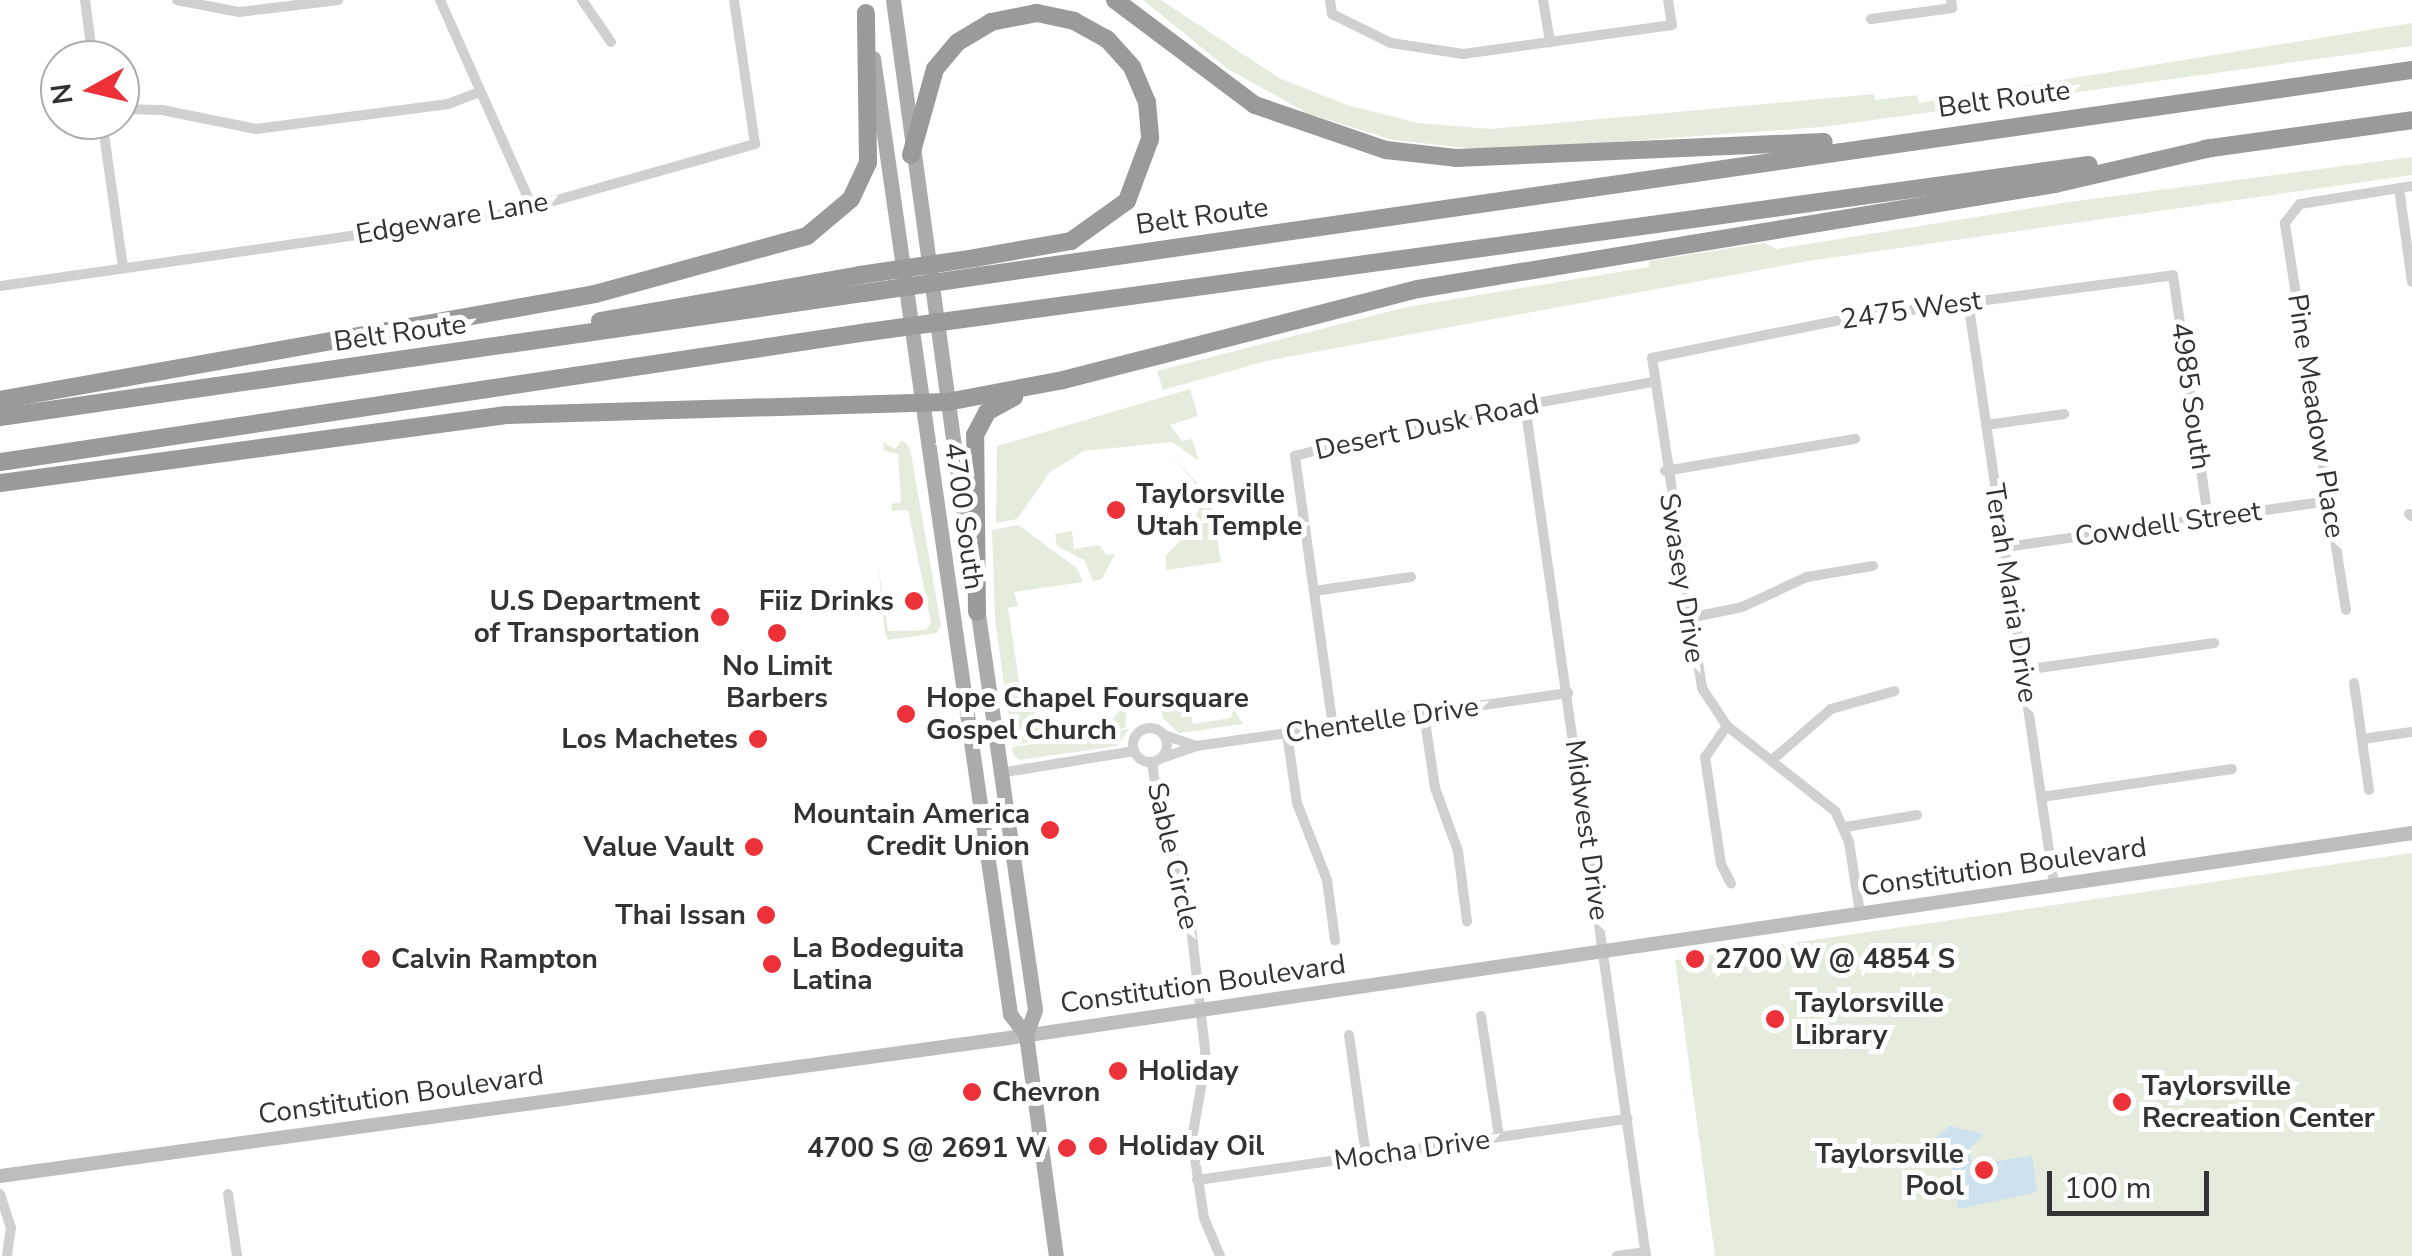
<!DOCTYPE html>
<style>
body{margin:0}
#map{position:relative;width:2412px;height:1256px;overflow:hidden;background:#fff;font-family:"Nunito Sans",sans-serif}
div>[style]{position:absolute}
[style*='--x']{left:calc(var(--x)*1px);top:calc(var(--y)*1px);width:calc(var(--w)*1px);rotate:calc(var(--a)*1deg)}
.green>*{inset:0;background:#e5ecde}
.water>*{inset:0;background:#cde1ef}
.street>*{height:10px;margin:-5px;padding:0 5px;transform-origin:5px;border-radius:5px;background:#d0d0d0}
.street>.ring{margin:-5px;padding:0;box-sizing:content-box;background:none;border:10px solid #d0d0d0;border-radius:50%}
.secondary>*{height:14px;margin:-7px;padding:0 7px;transform-origin:7px;border-radius:7px;background:#bdbdbd}
.primary>*{height:15px;margin:-7.5px;padding:0 7.5px;transform-origin:7.5px;border-radius:7.5px;background:#ababab}
.highway>*{height:18px;margin:-9px;padding:0 9px;transform-origin:9px;border-radius:9px;background:#9a9a9a}
.highway-bridge>*{height:18px;margin:-9px;padding:0 9px;transform-origin:9px;border-radius:9px;background:#9a9a9a}
.dots>*{width:28px;height:28px;translate:-50% -50%;box-sizing:border-box;border:5px solid #fff;border-radius:50%}
span{translate:-50% -50%;white-space:nowrap;text-align:center;line-height:1.15;-webkit-text-stroke:10px #fff;paint-order:stroke}
.street-label{font-size:28px;color:#333}
.poi-label{font-size:28px;color:#333;font-weight:700}
.left{translate:0 -50%;text-align:left}
.right{translate:-100% -50%;text-align:right}
.north{position:absolute;left:40px;top:40px;width:100px;height:100px;box-sizing:border-box;background:#fff;border:2px solid #adadad;border-radius:50%;rotate:262deg;font-size:28px;font-weight:700;line-height:40px;text-align:center;color:#333}
.north::after{content:'';display:block;margin:auto;width:35px;height:45px;background:#ed3138;clip-path:polygon(50% 0,100% 100%,50% 72%,0 100%)}
.scale{position:absolute;left:2047px;top:1171px;width:162px;height:45px;box-sizing:border-box;border:5px solid #333;border-top:0;padding-left:12px;font-size:30px;line-height:35px;white-space:nowrap;color:#333;-webkit-text-stroke:8px #fff;paint-order:stroke}
</style>
<div id="map">
<div class="green">
<i style="clip-path:polygon(1143px 0,1161px 0,1279px 78px,1347px 105px,1418px 123px,1491px 129px,1874px 94px,1875px 100px,1917px 95px,1919px 103px,2412px 23px,2412px 46px,1822px 127px,1495px 151px,1393px 140px,1309px 114px,1228px 69px)"></i>
<i style="clip-path:polygon(2412px 157px,2412px 175px,1808px 261px,1266px 361px,1163px 390px,1157px 371px,1407px 307px,1649px 267px,1649px 261px,1764px 243px,1777px 249px,2069px 202px)"></i>
<i style="clip-path:polygon(1190px 389px,1198px 416px,1170px 425px,1182px 441px,1192px 439px,1199px 461px,1172px 442px,1084px 451px,1050px 472px,1017px 519px,996px 523px,997px 446px)"></i>
<i style="clip-path:polygon(902px 440px,910px 448px,941px 625px,937px 633px,888px 640px,885px 633px,878px 564px,888px 631px,926px 630px,931px 623px,908px 510px,892px 511px,891px 504px,901px 502px,898px 454px,884px 451px,883px 442px,895px 449px)"></i>
<i style="clip-path:polygon(1170px 454px,1210px 497px,1221px 562px,1166px 570px,1166px 555px,1189px 532px,1199px 509px,1194px 482px)"></i>
<i style="clip-path:polygon(1018px 525px,1077px 568px,1083px 582px,1014px 592px,1018px 606px,1008px 608px,1020px 688px,1030px 687px,1035px 716px,1048px 732px,1106px 728px,1128px 699px,1125px 728px,1012px 745px,995px 618px,992px 530px)"></i>
<i style="clip-path:polygon(1072px 531px,1074px 549px,1099px 545px,1107px 555px,1115px 554px,1102px 579px,1093px 581px,1084px 560px,1057px 546px,1055px 534px)"></i>
<i style="clip-path:polygon(1159px 693px,1191px 714px,1193px 724px,1231px 718px,1233px 708px,1243px 724px,1179px 733px,1163px 718px)"></i>
<i style="clip-path:polygon(1129px 729px,1117px 746px,1019px 760px,1013px 754px,1012px 747px)"></i>
<i style="clip-path:polygon(2412px 853px,2412px 1256px,1715px 1256px,1675px 960px)"></i>
</div>
<div class="water">
<i style="clip-path:polygon(1950px 1126px,1984px 1134px,1969px 1149px,1972px 1165px,2032px 1156px,2037px 1192px,1958px 1209px,1952px 1168px,1965px 1164px,1951px 1165px,1950px 1156px,1964px 1156px,1963px 1150px,1948px 1152px,1930px 1142px)"></i>
</div>
<div class="street">
<i style="--x:85;--y:0;--w:61;--a:82.4"></i>
<i style="--x:177;--y:0;--w:63;--a:11"></i>
<i style="--x:239;--y:12;--w:100;--a:-6.9"></i>
<i style="--x:440;--y:0;--w:227;--a:66"></i>
<i style="--x:582;--y:0;--w:51;--a:55.4"></i>
<i style="--x:1330;--y:0;--w:14;--a:82"></i>
<i style="--x:1332;--y:14;--w:66;--a:26.2"></i>
<i style="--x:1391;--y:43;--w:73;--a:8.7"></i>
<i style="--x:1463;--y:54;--w:211;--a:-7.9"></i>
<i style="--x:1672;--y:25;--w:25;--a:-99"></i>
<i style="--x:1543;--y:0;--w:43;--a:80.5"></i>
<i style="--x:1871;--y:19;--w:82;--a:-7.7"></i>
<i style="--x:1952;--y:8;--w:8;--a:-97"></i>
<i style="--x:120;--y:109;--w:42;--a:1.4"></i>
<i style="--x:162;--y:110;--w:96;--a:11.4"></i>
<i style="--x:256;--y:129;--w:194;--a:-7.4"></i>
<i style="--x:448;--y:104;--w:34;--a:-21"></i>
<i style="--x:102;--y:120;--w:149;--a:81.9"></i>
<i style="--x:2399;--y:188;--w:95;--a:82.1"></i>
<i style="--x:0;--y:286;--w:516;--a:-8.13"></i>
<i style="--x:511;--y:213;--w:254;--a:-15.8"></i>
<i style="--x:755;--y:144;--w:146;--a:-98.3"></i>
<i style="--x:1968;--y:301;--w:589;--a:81.61"></i>
<i style="--x:1525;--y:405;--w:860;--a:81.91"></i>
<i style="--x:1986;--y:425;--w:79;--a:-8"></i>
<i style="--x:1665;--y:471;--w:193;--a:-9.6"></i>
<i style="--x:2409;--y:514;--w:4;--a:34"></i>
<i style="--x:2006;--y:547;--w:328;--a:-8.1"></i>
<i style="--x:1314;--y:591;--w:98;--a:-8.2"></i>
<i style="--x:2346;--y:610;--w:392;--a:-99"></i>
<i style="--x:2285;--y:223;--w:24;--a:-52"></i>
<i style="--x:2300;--y:204;--w:113;--a:-9.1"></i>
<i style="--x:1689;--y:618;--w:54;--a:-11.7"></i>
<i style="--x:1742;--y:607;--w:72;--a:-24.8"></i>
<i style="--x:1807;--y:577;--w:67;--a:-9.5"></i>
<i style="--x:2024;--y:670;--w:192;--a:-8.1"></i>
<i style="--x:2354;--y:683;--w:108;--a:82"></i>
<i style="--x:1424;--y:714;--w:75;--a:81.5"></i>
<i style="--x:1435;--y:788;--w:67;--a:69.9"></i>
<i style="--x:1458;--y:851;--w:71;--a:82.7"></i>
<i style="--x:1727;--y:726;--w:38;--a:125"></i>
<i style="--x:1705;--y:757;--w:108;--a:81.5"></i>
<i style="--x:1721;--y:864;--w:22;--a:63"></i>
<i style="--x:1333;--y:727;--w:274;--a:-98"></i>
<i style="--x:1295;--y:456;--w:117;--a:-14.9"></i>
<i style="--x:1408;--y:426;--w:248;--a:-10.2"></i>
<i class="ring" style="left:1133px;top:728px;width:24px;height:24px"></i>
<i style="--x:1287;--y:733;--w:71;--a:81.9"></i>
<i style="--x:1297;--y:803;--w:83;--a:68.7"></i>
<i style="--x:1327;--y:880;--w:61;--a:82.4"></i>
<i style="--x:1164;--y:735;--w:34;--a:19"></i>
<i style="--x:2362;--y:739;--w:50;--a:-8"></i>
<i style="--x:1162;--y:758;--w:36;--a:-19"></i>
<i style="--x:1196;--y:746;--w:376;--a:-8.1"></i>
<i style="--x:1772;--y:760;--w:78;--a:-40.8"></i>
<i style="--x:1831;--y:709;--w:66;--a:-15.7"></i>
<i style="--x:1152;--y:762;--w:67;--a:82.2"></i>
<i style="--x:1161;--y:828;--w:56;--a:65.7"></i>
<i style="--x:1184;--y:879;--w:65;--a:82"></i>
<i style="--x:1193;--y:943;--w:116;--a:83.6"></i>
<i style="--x:1206;--y:1058;--w:82;--a:99.8"></i>
<i style="--x:1192;--y:1139;--w:80;--a:81.4"></i>
<i style="--x:1204;--y:1218;--w:41;--a:67.2"></i>
<i style="--x:1000;--y:773;--w:136;--a:-9.3"></i>
<i style="--x:2042;--y:797;--w:192;--a:-8.4"></i>
<i style="--x:1845;--y:827;--w:73;--a:-9.5"></i>
<i style="--x:1860;--y:913;--w:72;--a:-98.8"></i>
<i style="--x:1849;--y:842;--w:34;--a:-114"></i>
<i style="--x:1835;--y:811;--w:137;--a:-141.8"></i>
<i style="--x:1727;--y:726;--w:45;--a:-123.3"></i>
<i style="--x:1702;--y:688;--w:334;--a:-98.6"></i>
<i style="--x:1652;--y:358;--w:197;--a:-11.4"></i>
<i style="--x:1845;--y:319;--w:331;--a:-7.6"></i>
<i style="--x:2173;--y:275;--w:246;--a:81.8"></i>
<i style="--x:1481;--y:1016;--w:122;--a:81.5"></i>
<i style="--x:1349;--y:1035;--w:122;--a:82"></i>
<i style="--x:1197;--y:1180;--w:435;--a:-8.1"></i>
<i style="--x:0;--y:1194;--w:35;--a:72"></i>
<i style="--x:11;--y:1227;--w:29;--a:98"></i>
<i style="--x:228;--y:1194;--w:63;--a:81.7"></i>
<i style="--x:1617;--y:1256;--w:29;--a:-8"></i>
</div>
<div class="secondary">
<i style="--x:0;--y:1176;--w:1011;--a:-7.79"></i>
<i style="--x:1002;--y:1039;--w:1425;--a:-8.31"></i>
</div>
<div class="primary">
<i style="--x:893;--y:0;--w:568;--a:82.21"></i>
<i style="--x:873;--y:58;--w:966;--a:81.84"></i>
<i style="--x:1010;--y:1014;--w:26;--a:53"></i>
<i style="--x:1026;--y:1035;--w:223;--a:82.3"></i>
<i style="--x:976;--y:600;--w:414;--a:81.8"></i>
<i style="--x:1035;--y:1010;--w:27;--a:110"></i>
</div>
<div class="highway">
<i style="--x:1115;--y:0;--w:175;--a:36.9"></i>
<i style="--x:1255;--y:105;--w:139;--a:19"></i>
<i style="--x:1386;--y:150;--w:70;--a:6.5"></i>
<i style="--x:1456;--y:158;--w:368;--a:-2.5"></i>
<i style="--x:2204;--y:149;--w:210;--a:-7.9"></i>
<i style="--x:911;--y:155;--w:89;--a:-74.4"></i>
<i style="--x:935;--y:69;--w:35;--a:-50"></i>
<i style="--x:958;--y:42;--w:39;--a:-31"></i>
<i style="--x:991;--y:22;--w:47;--a:-11.1"></i>
<i style="--x:1037;--y:13;--w:38;--a:12"></i>
<i style="--x:1074;--y:21;--w:38;--a:29"></i>
<i style="--x:1107;--y:39;--w:38;--a:48"></i>
<i style="--x:1132;--y:67;--w:38;--a:67"></i>
<i style="--x:1147;--y:102;--w:37;--a:85"></i>
<i style="--x:1150;--y:139;--w:66;--a:110.4"></i>
<i style="--x:1127;--y:201;--w:69;--a:144.5"></i>
<i style="--x:1071;--y:241;--w:97;--a:170"></i>
<i style="--x:979;--y:276;--w:1448;--a:-8.18"></i>
<i style="--x:985;--y:316;--w:1114;--a:-7.79"></i>
<i style="--x:600;--y:321;--w:264;--a:-10"></i>
<i style="--x:0;--y:400;--w:604;--a:-10.1"></i>
<i style="--x:595;--y:294;--w:220;--a:-15.3"></i>
<i style="--x:807;--y:236;--w:57;--a:-40.1"></i>
<i style="--x:851;--y:199;--w:40;--a:-65"></i>
<i style="--x:868;--y:163;--w:150;--a:-90.8"></i>
<i style="--x:0;--y:417;--w:873;--a:-8.17"></i>
<i style="--x:0;--y:462;--w:878;--a:-8.52"></i>
<i style="--x:0;--y:483;--w:511;--a:-7.65"></i>
<i style="--x:506;--y:415;--w:441;--a:-1.7"></i>
<i style="--x:947;--y:402;--w:118;--a:-10.7"></i>
<i style="--x:1063;--y:380;--w:366;--a:-14.4"></i>
<i style="--x:1418;--y:289;--w:646;--a:-9.36"></i>
<i style="--x:2055;--y:184;--w:160;--a:-13"></i>
<i style="--x:977;--y:612;--w:177;--a:-90.6"></i>
<i style="--x:975;--y:435;--w:26;--a:-62"></i>
<i style="--x:987;--y:412;--w:31;--a:-29"></i>
</div>
<div class="highway-bridge">
<i style="--x:860;--y:275;--w:116;--a:-8.4"></i>
<i style="--x:864;--y:293;--w:116;--a:-8.4"></i>
<i style="--x:868;--y:332;--w:118;--a:-7.8"></i>
</div>
<div class="dots">
<i style="left:1116px;top:510px;background:#ed3138"></i>
<i style="left:914px;top:601px;background:#ed3138"></i>
<i style="left:720px;top:617px;background:#ed3138"></i>
<i style="left:777px;top:633px;background:#ed3138"></i>
<i style="left:906px;top:714px;background:#ed3138"></i>
<i style="left:758px;top:739px;background:#ed3138"></i>
<i style="left:1050px;top:830px;background:#ed3138"></i>
<i style="left:754px;top:847px;background:#ed3138"></i>
<i style="left:766px;top:915px;background:#ed3138"></i>
<i style="left:371px;top:959px;background:#ed3138"></i>
<i style="left:1695px;top:959px;background:#ed3138"></i>
<i style="left:772px;top:964px;background:#ed3138"></i>
<i style="left:1775px;top:1019px;background:#ed3138"></i>
<i style="left:1118px;top:1071px;background:#ed3138"></i>
<i style="left:972px;top:1092px;background:#ed3138"></i>
<i style="left:2122px;top:1102px;background:#ed3138"></i>
<i style="left:1098px;top:1146px;background:#ed3138"></i>
<i style="left:1067px;top:1148px;background:#ed3138"></i>
<i style="left:1984px;top:1170px;background:#ed3138"></i>
</div>
<div class="street-label">
<span style="left:2004px;top:99px;rotate:-8deg">Belt Route</span>
<span style="left:1202px;top:216px;rotate:-8deg">Belt Route</span>
<span style="left:452px;top:218px;rotate:-10deg">Edgeware Lane</span>
<span style="left:1911px;top:310px;rotate:-8deg">2475 West</span>
<span style="left:400px;top:333px;rotate:-8deg">Belt Route</span>
<span style="left:2191px;top:396px;rotate:82deg">4985 South</span>
<span style="left:2316px;top:416px;rotate:81deg">Pine Meadow Place</span>
<span style="left:1427px;top:427px;rotate:-12deg">Desert Dusk Road</span>
<span style="left:964px;top:516px;rotate:82deg">4700 South</span>
<span style="left:2168px;top:524px;rotate:-8deg">Cowdell Street</span>
<span style="left:1682px;top:578px;rotate:81deg">Swasey Drive</span>
<span style="left:2011px;top:593px;rotate:81deg">Terah Maria Drive</span>
<span style="left:1382px;top:720px;rotate:-8deg">Chentelle Drive</span>
<span style="left:1587px;top:830px;rotate:82deg">Midwest Drive</span>
<span style="left:1173px;top:856px;rotate:77deg">Sable Circle</span>
<span style="left:2004px;top:867px;rotate:-8deg">Constitution Boulevard</span>
<span style="left:1203px;top:984px;rotate:-8deg">Constitution Boulevard</span>
<span style="left:401px;top:1095px;rotate:-8deg">Constitution Boulevard</span>
<span style="left:1412px;top:1150px;rotate:-8deg">Mocha Drive</span>
</div>
<div class="poi-label">
<span class="left" style="left:1136px;top:510px">Taylorsville<br>Utah Temple</span>
<span class="right" style="left:700px;top:617px">U.S Department<br>of Transportation</span>
<span class="right" style="left:894px;top:601px">Fiiz Drinks</span>
<span style="left:777px;top:682px">No Limit<br>Barbers</span>
<span class="left" style="left:926px;top:714px">Hope Chapel Foursquare<br>Gospel Church</span>
<span class="right" style="left:738px;top:739px">Los Machetes</span>
<span class="right" style="left:1030px;top:830px">Mountain America<br>Credit Union</span>
<span class="right" style="left:734px;top:847px">Value Vault</span>
<span class="right" style="left:746px;top:915px">Thai Issan</span>
<span class="left" style="left:792px;top:964px">La Bodeguita<br>Latina</span>
<span class="left" style="left:391px;top:959px">Calvin Rampton</span>
<span class="left" style="left:1715px;top:959px">2700 W @ 4854 S</span>
<span class="left" style="left:1795px;top:1019px">Taylorsville<br>Library</span>
<span class="left" style="left:1138px;top:1071px">Holiday</span>
<span class="left" style="left:2142px;top:1102px">Taylorsville<br>Recreation Center</span>
<span class="left" style="left:992px;top:1092px">Chevron</span>
<span class="left" style="left:1118px;top:1146px">Holiday Oil</span>
<span class="right" style="left:1047px;top:1148px">4700 S @ 2691 W</span>
<span class="right" style="left:1964px;top:1170px">Taylorsville<br>Pool</span>
</div>
<div class="north">N</div>
<div class="scale">100 m</div>
</div>
